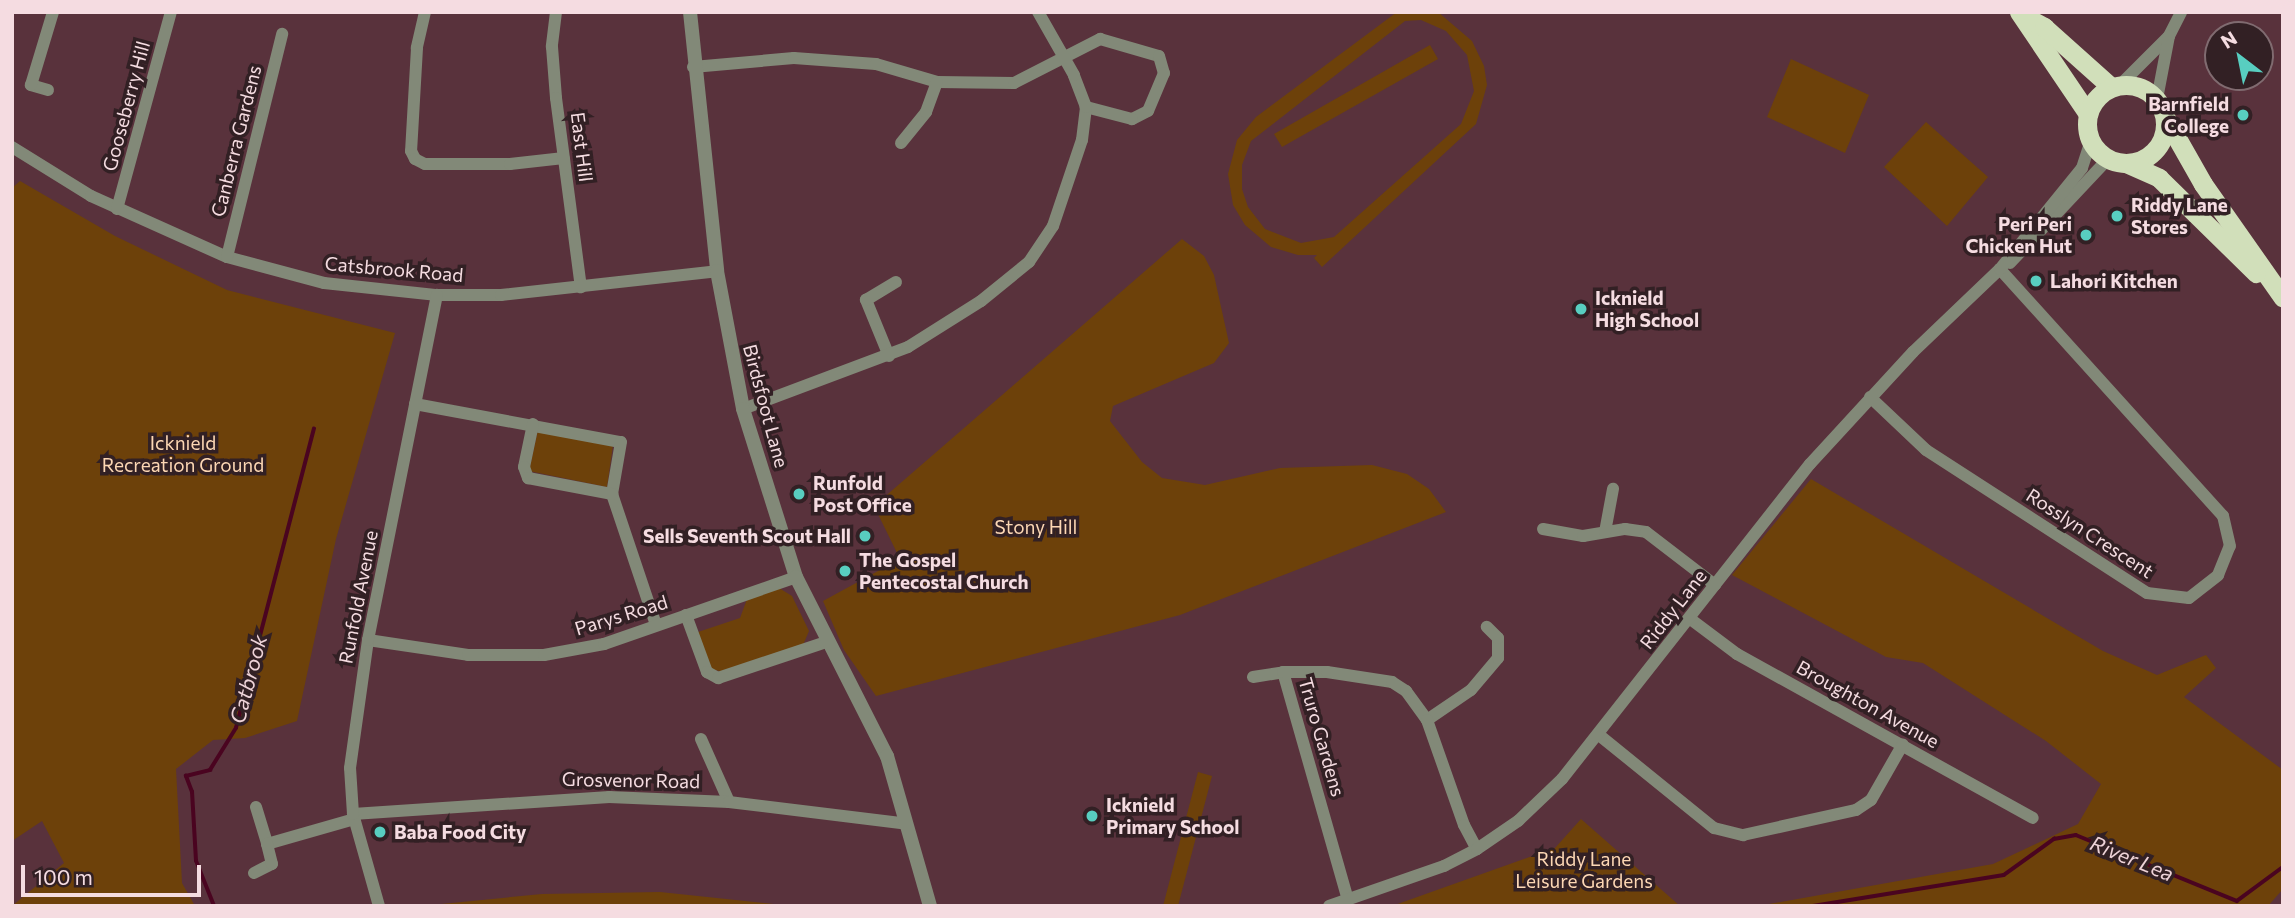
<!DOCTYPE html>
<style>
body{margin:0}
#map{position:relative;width:2295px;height:918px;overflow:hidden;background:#59323c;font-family:Commissioner,sans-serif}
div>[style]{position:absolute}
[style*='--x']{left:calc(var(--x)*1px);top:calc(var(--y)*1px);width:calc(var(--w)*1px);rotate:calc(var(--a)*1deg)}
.green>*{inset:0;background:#6d410a}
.stream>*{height:3.5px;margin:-1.75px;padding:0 1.75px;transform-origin:1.75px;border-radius:1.75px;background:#4a0420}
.minor>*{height:12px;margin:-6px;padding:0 6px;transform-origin:6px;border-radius:6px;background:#828978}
.tertiary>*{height:14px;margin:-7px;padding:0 7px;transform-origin:7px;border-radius:7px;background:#828978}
.trunk>*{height:19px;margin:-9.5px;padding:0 9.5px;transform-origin:9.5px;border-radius:9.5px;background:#d1dfba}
.trunk>.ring{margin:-9.5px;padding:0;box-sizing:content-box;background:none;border:19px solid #d1dfba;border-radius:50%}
.dots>*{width:19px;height:19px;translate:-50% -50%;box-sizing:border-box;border:4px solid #322024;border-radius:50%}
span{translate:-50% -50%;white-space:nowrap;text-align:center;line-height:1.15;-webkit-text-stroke:7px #322024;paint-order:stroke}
.poi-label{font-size:19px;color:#f5dce1;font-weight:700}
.right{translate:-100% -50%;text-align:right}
.left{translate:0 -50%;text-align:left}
.street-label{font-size:19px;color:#f5dce1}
.park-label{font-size:19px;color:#fdd7b4}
.water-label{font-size:21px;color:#eed3d8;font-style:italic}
.frame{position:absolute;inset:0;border:14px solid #f5dce1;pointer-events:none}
.north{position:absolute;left:2204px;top:21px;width:70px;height:70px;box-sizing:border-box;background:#322024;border:2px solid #806b70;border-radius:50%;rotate:328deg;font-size:19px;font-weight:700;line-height:28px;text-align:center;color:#f5dce1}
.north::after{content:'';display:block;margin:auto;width:24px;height:32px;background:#58cec0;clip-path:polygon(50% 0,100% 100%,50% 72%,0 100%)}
.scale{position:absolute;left:21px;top:865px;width:180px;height:32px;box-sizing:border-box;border:4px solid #f5dce1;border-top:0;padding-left:9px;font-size:21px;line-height:24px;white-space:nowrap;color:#f5dce1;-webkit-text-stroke:5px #322024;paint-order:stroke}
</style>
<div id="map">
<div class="green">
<i style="clip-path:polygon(evenodd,1397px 12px,1438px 12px,1472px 41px,1484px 66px,1487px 85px,1476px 124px,1322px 267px,1314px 258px,1317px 255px,1298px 255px,1271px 247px,1245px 225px,1233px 205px,1228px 174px,1237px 140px,1256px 117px,1397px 12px,1421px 20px,1446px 31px,1467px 55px,1474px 91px,1461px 124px,1334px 237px,1301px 243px,1265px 229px,1248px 207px,1242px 189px,1242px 165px,1251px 141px,1405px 21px,1421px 20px)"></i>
<i style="clip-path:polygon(1430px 45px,1438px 59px,1282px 147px,1274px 134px)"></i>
<i style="clip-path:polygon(1791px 59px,1869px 95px,1845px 153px,1767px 117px)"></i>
<i style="clip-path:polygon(1926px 122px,1988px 177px,1947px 226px,1884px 167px)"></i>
<i style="clip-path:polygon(20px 181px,115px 236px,227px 290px,395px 333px,336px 539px,297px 721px,245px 738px,213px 740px,176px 769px,182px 883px,195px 906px,12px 906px,64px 863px,42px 821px,12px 841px,12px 188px)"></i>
<i style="clip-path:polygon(1182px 239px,1204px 256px,1214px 275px,1229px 343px,1214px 363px,1113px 406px,1110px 421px,1142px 462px,1162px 478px,1205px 485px,1280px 468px,1372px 465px,1407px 474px,1429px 489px,1446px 512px,1180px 615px,876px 696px,844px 650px,823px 601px,900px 559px,874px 506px)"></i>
<i style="clip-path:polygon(538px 430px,613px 445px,607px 487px,529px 471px)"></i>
<i style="clip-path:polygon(1811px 479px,2103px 651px,2157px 675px,2206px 655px,2216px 668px,2184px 697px,2283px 770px,2283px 889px,2268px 906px,1758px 906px,1993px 864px,2078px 824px,2101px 784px,2046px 741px,1923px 663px,1886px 657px,1732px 575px)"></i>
<i style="clip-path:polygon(779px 588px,792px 596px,809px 631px,803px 645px,724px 672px,711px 669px,698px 632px,740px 618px,747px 599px)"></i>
<i style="clip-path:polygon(1198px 772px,1212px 776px,1178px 906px,1163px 906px)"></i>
<i style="clip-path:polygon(1581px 819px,1680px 906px,1392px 906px,1555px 848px)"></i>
<i style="clip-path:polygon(660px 892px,792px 906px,421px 906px,542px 894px)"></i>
</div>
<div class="stream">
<i style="--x:214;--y:906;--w:48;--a:-111.8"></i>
<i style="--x:196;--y:861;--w:69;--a:-93.3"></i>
<i style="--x:192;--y:792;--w:17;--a:-111"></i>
<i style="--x:186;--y:776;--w:25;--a:-14"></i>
<i style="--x:210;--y:770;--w:49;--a:-58.2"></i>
<i style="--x:236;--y:728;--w:309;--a:-75.4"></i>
<i style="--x:1813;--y:906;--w:193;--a:-9.2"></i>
<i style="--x:2004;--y:875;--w:62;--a:-35.8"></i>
<i style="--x:2054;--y:839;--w:22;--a:-10"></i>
<i style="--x:2076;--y:835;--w:174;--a:22.3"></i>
<i style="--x:2237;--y:901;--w:57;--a:-36.5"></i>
</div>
<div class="minor">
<i style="--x:425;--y:12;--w:37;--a:103"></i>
<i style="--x:417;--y:48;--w:103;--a:93.3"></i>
<i style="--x:411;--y:151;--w:9;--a:63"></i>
<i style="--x:415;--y:159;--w:11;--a:27"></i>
<i style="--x:425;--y:164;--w:85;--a:0"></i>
<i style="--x:510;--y:164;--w:54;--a:-6.3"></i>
<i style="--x:556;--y:12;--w:35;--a:97"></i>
<i style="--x:552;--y:47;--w:51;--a:85.5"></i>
<i style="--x:556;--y:98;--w:191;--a:82.5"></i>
<i style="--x:693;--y:67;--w:101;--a:-5.1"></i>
<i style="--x:794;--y:58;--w:82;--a:4.2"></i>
<i style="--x:876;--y:64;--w:64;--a:16.4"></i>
<i style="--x:937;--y:82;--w:77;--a:0.7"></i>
<i style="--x:1014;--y:83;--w:97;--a:-27.1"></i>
<i style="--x:1100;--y:39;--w:61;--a:16.1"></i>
<i style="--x:1159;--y:56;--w:18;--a:74"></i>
<i style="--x:1164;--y:73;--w:41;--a:112.8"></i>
<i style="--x:1148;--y:111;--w:18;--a:153"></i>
<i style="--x:1132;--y:119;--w:48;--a:-165.4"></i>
<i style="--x:2120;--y:85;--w:69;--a:-45"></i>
<i style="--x:2169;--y:36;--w:27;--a:-63"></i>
<i style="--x:48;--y:90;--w:18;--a:-164"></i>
<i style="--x:31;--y:85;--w:76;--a:-73.2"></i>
<i style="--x:2157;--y:99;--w:64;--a:-79.2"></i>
<i style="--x:901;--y:143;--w:40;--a:-51"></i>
<i style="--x:926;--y:112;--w:32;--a:-70"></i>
<i style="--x:12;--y:147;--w:93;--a:31.8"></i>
<i style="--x:91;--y:196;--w:149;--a:24.2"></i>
<i style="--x:227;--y:257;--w:100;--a:15"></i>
<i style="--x:324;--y:283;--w:114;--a:6.1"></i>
<i style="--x:437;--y:295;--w:64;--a:0"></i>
<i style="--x:501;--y:295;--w:217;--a:-6.3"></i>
<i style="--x:117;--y:209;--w:204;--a:-74.7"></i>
<i style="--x:227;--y:257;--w:230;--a:-76.1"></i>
<i style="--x:2010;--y:263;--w:143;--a:-46.7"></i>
<i style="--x:889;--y:356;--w:61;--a:-112.3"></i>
<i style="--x:866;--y:300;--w:35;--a:-31"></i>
<i style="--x:1870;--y:397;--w:77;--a:43.4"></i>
<i style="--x:1926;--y:450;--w:263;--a:32.9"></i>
<i style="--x:2147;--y:593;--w:42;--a:6.8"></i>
<i style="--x:2189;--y:598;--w:37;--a:-38"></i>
<i style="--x:2218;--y:575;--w:31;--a:-68"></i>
<i style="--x:2230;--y:546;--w:31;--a:-103"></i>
<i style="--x:2223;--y:516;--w:333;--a:-132.1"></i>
<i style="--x:415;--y:404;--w:209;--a:10.5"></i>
<i style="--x:621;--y:442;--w:53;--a:99.8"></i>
<i style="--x:612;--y:494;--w:138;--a:71.4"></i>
<i style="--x:743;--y:409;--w:176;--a:-20.6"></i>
<i style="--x:908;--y:347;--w:86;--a:-32.2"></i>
<i style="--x:981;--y:301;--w:62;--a:-39.1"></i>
<i style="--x:1029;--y:262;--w:43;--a:-56.3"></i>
<i style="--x:1053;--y:226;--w:91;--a:-71.4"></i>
<i style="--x:1082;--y:140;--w:33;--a:-83"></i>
<i style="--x:1086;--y:107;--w:34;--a:-111"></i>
<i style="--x:1074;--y:75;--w:73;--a:-119.7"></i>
<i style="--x:533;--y:424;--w:44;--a:101.8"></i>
<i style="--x:524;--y:467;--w:12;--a:70"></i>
<i style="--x:528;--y:478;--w:86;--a:10.8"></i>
<i style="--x:1543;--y:529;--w:41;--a:9.9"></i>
<i style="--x:1583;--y:536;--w:43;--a:-9.5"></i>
<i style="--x:1625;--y:529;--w:21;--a:8"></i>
<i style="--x:1646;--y:532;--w:87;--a:37.5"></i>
<i style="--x:1605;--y:532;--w:44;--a:-79.5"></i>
<i style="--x:686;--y:615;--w:61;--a:69.8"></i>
<i style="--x:707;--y:672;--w:13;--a:29"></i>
<i style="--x:718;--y:678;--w:114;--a:-18.4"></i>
<i style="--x:1689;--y:618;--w:60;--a:36.9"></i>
<i style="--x:1737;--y:654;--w:338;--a:29"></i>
<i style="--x:368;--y:640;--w:101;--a:8.5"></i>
<i style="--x:468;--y:655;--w:76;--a:0"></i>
<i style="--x:544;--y:655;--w:61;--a:-10.4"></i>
<i style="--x:604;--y:644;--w:203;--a:-19.2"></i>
<i style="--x:1253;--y:677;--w:30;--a:-9"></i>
<i style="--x:1427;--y:720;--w:53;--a:-34.3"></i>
<i style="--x:1471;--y:690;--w:42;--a:-49.8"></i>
<i style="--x:1498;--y:658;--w:20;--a:-90"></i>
<i style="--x:1498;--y:638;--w:16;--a:-135"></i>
<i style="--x:1599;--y:735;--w:148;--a:39"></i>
<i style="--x:1714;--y:828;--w:30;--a:14"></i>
<i style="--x:1743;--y:835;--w:116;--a:-12.5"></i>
<i style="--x:1856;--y:810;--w:18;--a:-34"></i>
<i style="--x:1871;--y:800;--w:64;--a:-60.3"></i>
<i style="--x:701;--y:739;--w:69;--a:66"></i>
<i style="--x:256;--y:807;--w:39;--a:73"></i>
<i style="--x:267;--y:844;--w:91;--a:-15.9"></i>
<i style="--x:353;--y:814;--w:257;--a:-3.8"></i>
<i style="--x:609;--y:797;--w:120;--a:2.4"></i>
<i style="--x:729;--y:802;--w:179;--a:7"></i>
<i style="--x:254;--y:873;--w:20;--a:-27"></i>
<i style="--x:272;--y:864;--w:21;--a:-104"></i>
<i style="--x:1348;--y:900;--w:237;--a:-105.9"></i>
<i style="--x:1283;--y:672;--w:44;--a:0"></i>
<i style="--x:1327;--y:672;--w:66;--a:8.7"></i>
<i style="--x:1392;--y:682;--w:17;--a:33"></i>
<i style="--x:1406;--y:691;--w:36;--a:54"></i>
<i style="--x:1427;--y:720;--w:111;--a:70.6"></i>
<i style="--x:1464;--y:825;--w:27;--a:62"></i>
<i style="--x:379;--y:906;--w:96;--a:-105.8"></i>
<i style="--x:353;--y:814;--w:46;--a:-93.7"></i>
<i style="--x:350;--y:768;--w:129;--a:-82"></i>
<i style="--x:368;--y:640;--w:352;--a:-78.7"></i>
<i style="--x:1329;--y:906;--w:122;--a:-19.2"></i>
<i style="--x:1444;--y:866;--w:37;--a:-27"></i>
<i style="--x:1477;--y:849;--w:50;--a:-34.3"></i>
<i style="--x:1518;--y:821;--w:61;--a:-43.7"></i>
<i style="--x:1562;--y:779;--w:401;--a:-51.8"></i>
<i style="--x:1810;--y:464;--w:152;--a:-47.4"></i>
<i style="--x:1913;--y:352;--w:120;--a:-43.7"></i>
<i style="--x:2000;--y:269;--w:130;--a:-50.9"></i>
<i style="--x:2082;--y:168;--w:28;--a:-72"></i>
</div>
<div class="tertiary">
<i style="--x:690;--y:12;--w:260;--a:84"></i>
<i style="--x:717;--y:271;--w:140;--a:79.3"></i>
<i style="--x:743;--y:409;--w:176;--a:72.5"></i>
<i style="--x:796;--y:577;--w:201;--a:63.1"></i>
<i style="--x:887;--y:756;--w:156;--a:74"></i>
</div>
<div class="trunk">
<i style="--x:2019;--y:12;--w:123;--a:55.9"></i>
<i style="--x:2026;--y:17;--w:21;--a:29"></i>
<i style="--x:2044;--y:27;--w:90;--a:41.8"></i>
<i class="ring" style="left:2087px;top:85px;width:59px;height:59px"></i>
<i style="--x:2165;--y:117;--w:77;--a:60.4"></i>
<i style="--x:2203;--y:184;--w:139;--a:54.9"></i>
<i style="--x:2126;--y:163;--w:36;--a:24"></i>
<i style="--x:2159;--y:178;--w:136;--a:44.4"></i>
</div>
<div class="dots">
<i style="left:2243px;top:115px;background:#58cec0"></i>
<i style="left:2117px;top:216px;background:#58cec0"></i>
<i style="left:2086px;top:235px;background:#58cec0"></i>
<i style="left:2036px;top:281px;background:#58cec0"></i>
<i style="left:1581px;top:309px;background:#58cec0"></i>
<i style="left:799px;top:494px;background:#58cec0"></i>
<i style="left:865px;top:536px;background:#58cec0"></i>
<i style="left:845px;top:571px;background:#58cec0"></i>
<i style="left:1092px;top:816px;background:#58cec0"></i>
<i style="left:380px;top:832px;background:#58cec0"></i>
</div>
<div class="poi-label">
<span class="right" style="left:2229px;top:115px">Barnfield<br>College</span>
<span class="left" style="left:2131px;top:216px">Riddy Lane<br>Stores</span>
<span class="right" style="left:2072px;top:235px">Peri Peri<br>Chicken Hut</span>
<span class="left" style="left:2050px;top:281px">Lahori Kitchen</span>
<span class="left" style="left:1595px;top:309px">Icknield<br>High School</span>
<span class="left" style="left:813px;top:494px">Runfold<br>Post Office</span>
<span class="right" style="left:851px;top:536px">Sells Seventh Scout Hall</span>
<span class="left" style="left:859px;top:571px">The Gospel<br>Pentecostal Church</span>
<span class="left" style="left:1106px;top:816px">Icknield<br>Primary School</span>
<span class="left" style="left:394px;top:832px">Baba Food City</span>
</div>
<div class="street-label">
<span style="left:126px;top:106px;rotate:-75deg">Gooseberry Hill</span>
<span style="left:236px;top:141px;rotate:-76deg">Canberra Gardens</span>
<span style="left:582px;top:147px;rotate:83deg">East Hill</span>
<span style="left:394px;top:269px;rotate:5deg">Catsbrook Road</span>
<span style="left:766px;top:406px;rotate:75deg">Birdsfoot Lane</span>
<span style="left:2090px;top:533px;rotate:33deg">Rosslyn Crescent</span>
<span style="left:358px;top:597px;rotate:-79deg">Runfold Avenue</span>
<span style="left:1673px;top:609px;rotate:-52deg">Riddy Lane</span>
<span style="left:621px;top:615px;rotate:-17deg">Parys Road</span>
<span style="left:1868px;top:704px;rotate:29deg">Broughton Avenue</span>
<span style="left:1322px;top:737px;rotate:74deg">Truro Gardens</span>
<span style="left:631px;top:780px;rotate:1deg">Grosvenor Road</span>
</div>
<div class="park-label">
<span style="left:183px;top:454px">Icknield<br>Recreation Ground</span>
<span style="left:1036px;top:527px">Stony Hill</span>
<span style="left:1584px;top:870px">Riddy Lane<br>Leisure Gardens</span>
</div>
<div class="water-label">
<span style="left:248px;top:679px;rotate:-75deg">Catbrook</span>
<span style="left:2132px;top:858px;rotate:22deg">River Lea</span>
</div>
<div class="frame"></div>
<div class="north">N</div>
<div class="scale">100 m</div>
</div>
